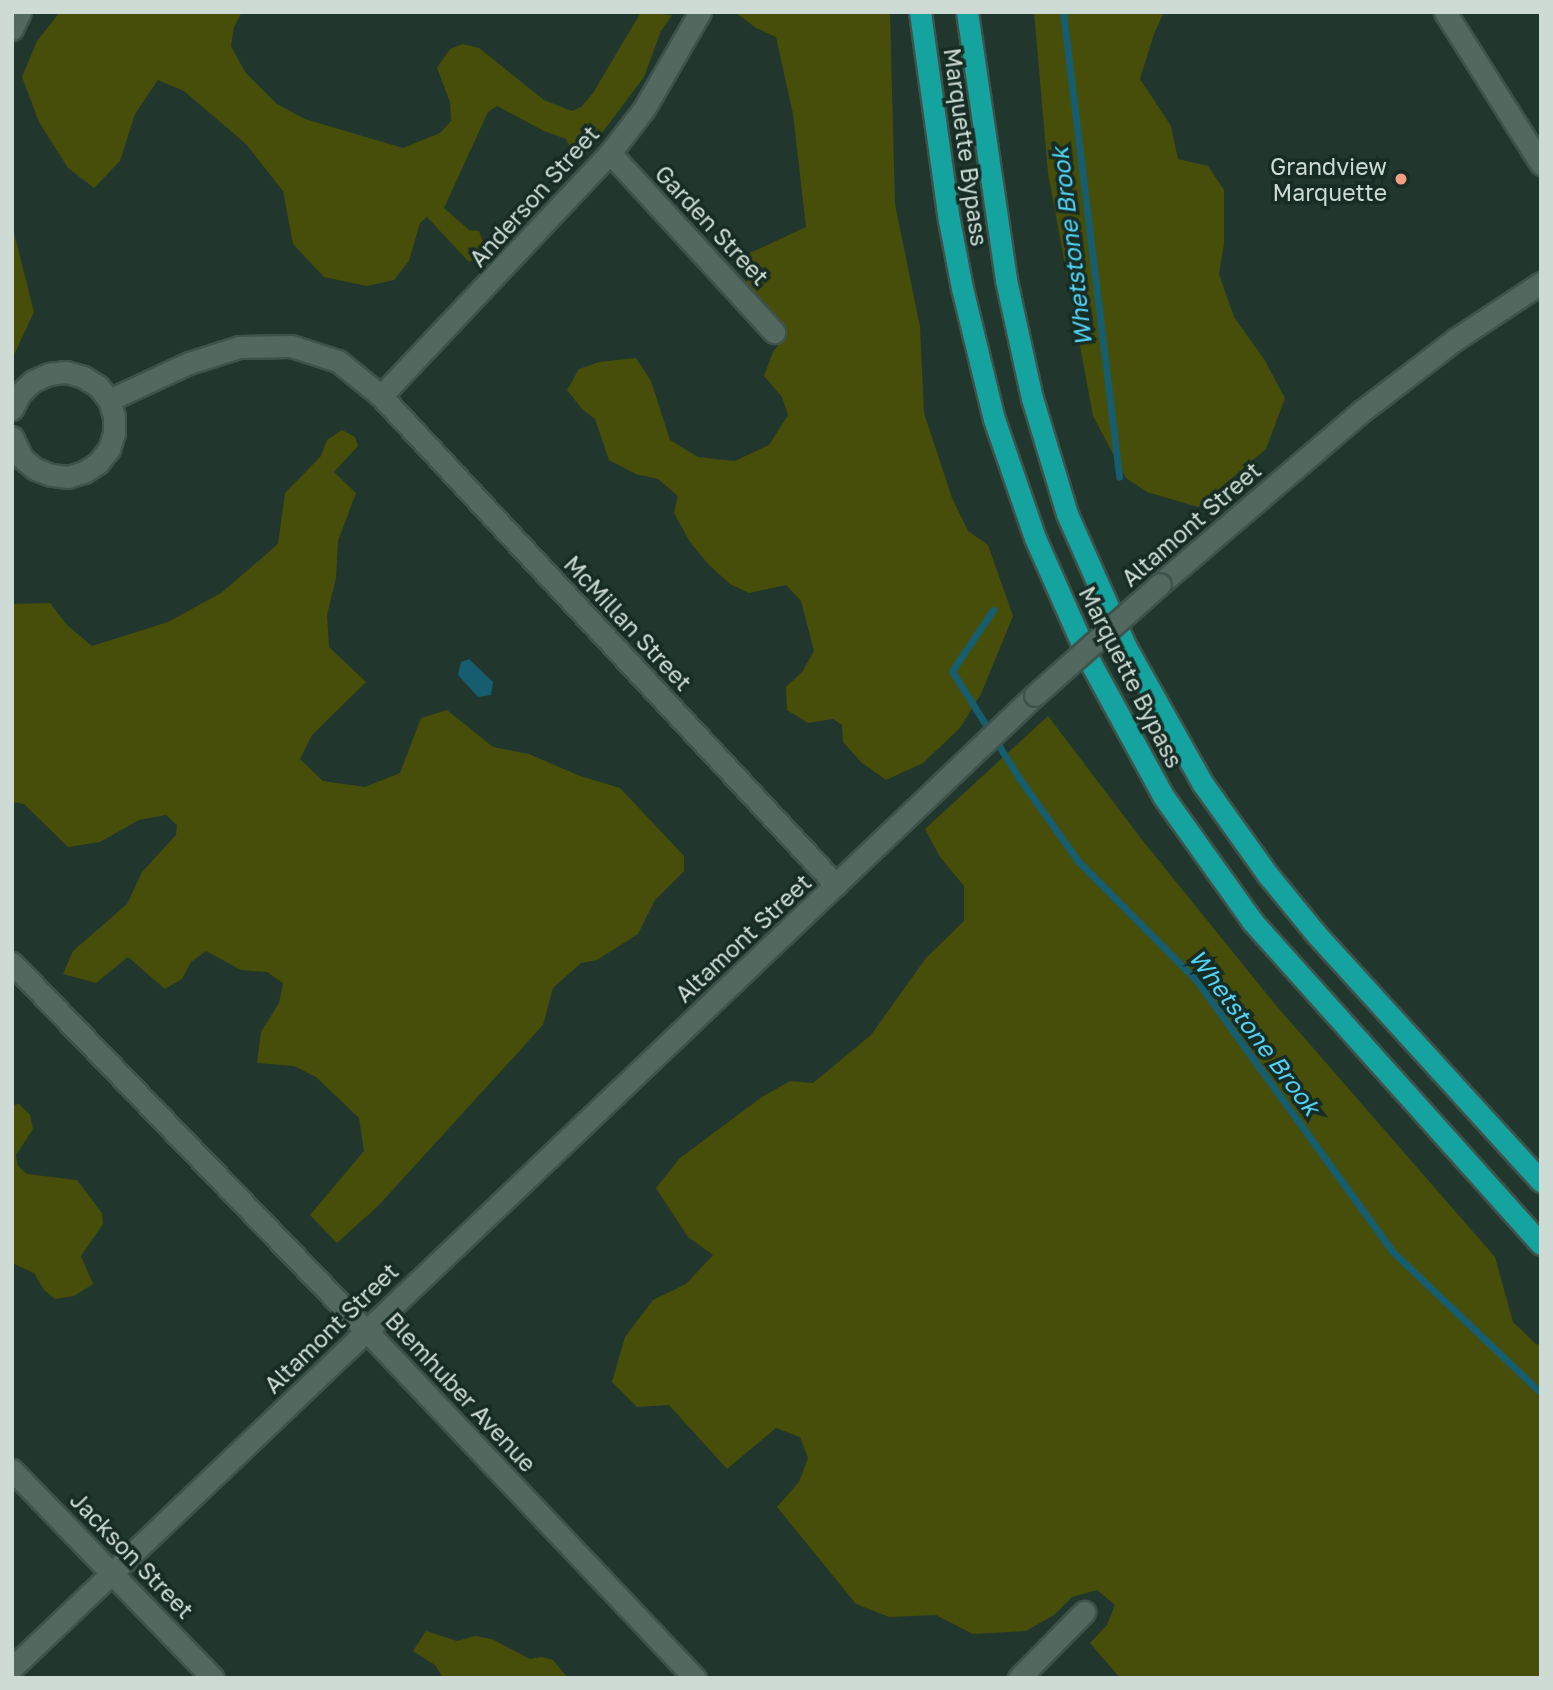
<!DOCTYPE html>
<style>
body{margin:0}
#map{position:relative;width:1553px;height:1690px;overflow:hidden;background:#21362d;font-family:"Golos Text",sans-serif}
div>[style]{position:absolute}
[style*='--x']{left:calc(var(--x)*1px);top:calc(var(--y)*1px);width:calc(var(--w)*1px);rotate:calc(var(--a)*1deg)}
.green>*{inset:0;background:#474e09}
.water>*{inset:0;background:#155d6f}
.stream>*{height:7px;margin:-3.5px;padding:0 3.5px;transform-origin:3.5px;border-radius:3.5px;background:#155d6f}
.roads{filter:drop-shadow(2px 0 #3f524b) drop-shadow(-2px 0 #3f524b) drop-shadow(0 2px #3f524b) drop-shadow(0 -2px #3f524b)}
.minor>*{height:21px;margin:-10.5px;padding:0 10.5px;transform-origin:10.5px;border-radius:10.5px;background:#536960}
.highway>*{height:21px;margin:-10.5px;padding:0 10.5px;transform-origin:10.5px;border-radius:10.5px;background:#15a3a0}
.bridges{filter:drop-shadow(2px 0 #3f524b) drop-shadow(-2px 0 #3f524b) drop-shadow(0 2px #3f524b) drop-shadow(0 -2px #3f524b)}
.minor-bridge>*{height:21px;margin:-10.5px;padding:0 10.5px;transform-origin:10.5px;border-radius:10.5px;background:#536960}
.dots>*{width:19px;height:19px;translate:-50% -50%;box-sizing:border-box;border:4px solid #172c24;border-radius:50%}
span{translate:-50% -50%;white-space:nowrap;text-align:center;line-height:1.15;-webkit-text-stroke:7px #172c24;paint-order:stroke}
.street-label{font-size:23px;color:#cedbd5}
.poi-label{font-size:23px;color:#cedbd5}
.right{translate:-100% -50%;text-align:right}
.water-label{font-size:24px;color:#52d3f5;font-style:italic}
.frame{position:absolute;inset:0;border:14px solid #cedbd5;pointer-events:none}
</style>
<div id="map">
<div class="green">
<i style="clip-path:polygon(60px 12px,242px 12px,234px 27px,231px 46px,245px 72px,277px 104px,305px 119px,403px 148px,440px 133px,451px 121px,450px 102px,437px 68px,450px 49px,463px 44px,479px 48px,544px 100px,572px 111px,581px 107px,593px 93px,641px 12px,672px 15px,661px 31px,644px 77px,586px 154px,573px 154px,566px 139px,544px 131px,497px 106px,488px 112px,444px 208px,469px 230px,479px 231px,486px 250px,480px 257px,469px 262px,427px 217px,420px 223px,409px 261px,394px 280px,367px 286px,324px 277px,293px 244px,283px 191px,246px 144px,184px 91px,158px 80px,135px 114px,120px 161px,94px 188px,68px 168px,39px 122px,22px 77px,37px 41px)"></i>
<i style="clip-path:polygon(735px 12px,890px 12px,895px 204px,920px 327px,924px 413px,952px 498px,968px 531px,988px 545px,1013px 616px,981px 694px,960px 728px,923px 763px,886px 780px,861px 762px,843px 742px,842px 725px,833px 719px,808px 723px,787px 710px,786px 687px,802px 672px,814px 651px,801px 601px,786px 585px,749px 593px,730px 584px,709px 565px,690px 542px,674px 513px,678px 496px,658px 479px,636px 474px,609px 460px,595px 419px,582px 409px,567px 390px,579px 369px,599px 362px,636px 358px,651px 381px,670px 440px,698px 457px,735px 461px,769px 445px,788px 415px,782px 397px,764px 376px,773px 352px,784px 338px,746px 289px,750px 253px,806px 227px,793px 114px,776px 37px,756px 28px)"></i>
<i style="clip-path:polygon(1034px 12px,1164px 12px,1154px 34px,1140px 79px,1171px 126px,1178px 159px,1208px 166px,1224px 190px,1224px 244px,1219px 274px,1234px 317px,1264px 359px,1285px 398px,1266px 449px,1198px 507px,1147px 492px,1126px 478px,1093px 416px,1048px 173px)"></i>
<i style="clip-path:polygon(12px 225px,34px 312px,12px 359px)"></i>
<i style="clip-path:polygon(342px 430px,355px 437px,358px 446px,334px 472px,356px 493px,338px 541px,336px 578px,327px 615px,329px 647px,366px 682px,312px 735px,300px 759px,323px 781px,365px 787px,400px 773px,421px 718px,447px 710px,493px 747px,529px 754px,580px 776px,620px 788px,684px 856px,684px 871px,655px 900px,638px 934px,597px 960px,581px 963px,553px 988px,543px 1025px,378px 1206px,337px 1243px,310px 1215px,364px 1151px,359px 1118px,316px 1077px,294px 1066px,257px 1063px,261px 1032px,279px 1003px,283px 983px,267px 972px,241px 970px,206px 951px,191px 962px,182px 979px,165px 989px,128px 957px,96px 983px,63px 974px,73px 951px,127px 904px,142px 872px,176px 835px,177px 825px,166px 815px,139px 820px,100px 842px,68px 847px,24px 804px,12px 802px,12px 604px,50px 603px,67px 625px,92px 646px,168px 622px,221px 593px,278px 544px,285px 493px,321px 456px,327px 440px)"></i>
<i style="clip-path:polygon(1048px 716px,1143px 841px,1274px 1003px,1495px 1257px,1513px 1322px,1536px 1344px,1541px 1345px,1541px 1678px,1120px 1678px,1090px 1643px,1107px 1625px,1115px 1605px,1097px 1590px,1072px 1597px,1054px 1615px,1026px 1631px,973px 1634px,936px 1615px,889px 1617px,856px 1604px,777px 1507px,799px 1482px,808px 1458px,800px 1437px,776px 1428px,727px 1469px,669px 1405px,637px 1407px,612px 1382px,625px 1337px,653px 1300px,686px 1284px,713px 1255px,688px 1237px,656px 1188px,680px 1158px,762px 1097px,790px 1081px,813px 1083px,871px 1035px,926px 958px,964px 921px,964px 886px,940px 857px,925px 829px)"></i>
<i style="clip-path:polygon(19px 1104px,30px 1115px,33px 1129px,16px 1155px,18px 1166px,27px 1174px,77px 1180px,102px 1213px,103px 1224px,81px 1256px,93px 1284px,74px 1296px,55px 1299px,44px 1290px,34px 1273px,12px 1263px,12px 1105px)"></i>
<i style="clip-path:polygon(426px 1631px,457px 1641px,475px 1636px,492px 1639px,530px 1659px,542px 1657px,553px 1660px,568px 1678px,443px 1678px,435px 1665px,413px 1651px)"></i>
</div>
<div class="water">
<i style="clip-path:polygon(469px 659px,493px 682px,491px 695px,478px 697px,458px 675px,461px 662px)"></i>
</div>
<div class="stream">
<i style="--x:1063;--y:12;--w:468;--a:83.1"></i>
<i style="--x:993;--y:610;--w:73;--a:123.9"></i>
<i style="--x:952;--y:671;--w:126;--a:57.9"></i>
<i style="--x:1019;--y:778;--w:102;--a:54.6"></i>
<i style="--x:1078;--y:861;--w:168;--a:45.2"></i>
<i style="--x:1196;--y:980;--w:336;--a:54.1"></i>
<i style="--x:1393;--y:1252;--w:204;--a:43.6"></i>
</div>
<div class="roads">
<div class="minor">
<i style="--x:1445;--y:12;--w:180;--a:57.7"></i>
<i style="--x:12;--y:29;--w:19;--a:-65"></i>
<i style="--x:610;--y:153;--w:243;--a:47.5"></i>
<i style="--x:381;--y:396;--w:334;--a:-46.7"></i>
<i style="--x:610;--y:153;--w:56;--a:-52.3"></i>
<i style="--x:644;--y:109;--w:112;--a:-60"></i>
<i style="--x:109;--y:400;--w:88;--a:-24.8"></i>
<i style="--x:189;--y:363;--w:52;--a:-17.7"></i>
<i style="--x:239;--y:347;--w:52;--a:-1.1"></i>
<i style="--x:291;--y:346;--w:49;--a:17.7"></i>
<i style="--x:338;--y:361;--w:55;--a:39.1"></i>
<i style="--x:381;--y:396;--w:668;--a:47.06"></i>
<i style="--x:12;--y:409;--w:18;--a:-63"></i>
<i style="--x:20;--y:393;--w:18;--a:-43"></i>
<i style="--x:33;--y:381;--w:17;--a:-24"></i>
<i style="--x:49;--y:374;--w:17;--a:-7"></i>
<i style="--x:66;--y:372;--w:18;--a:16"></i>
<i style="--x:83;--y:377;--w:17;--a:31"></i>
<i style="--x:98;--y:386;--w:18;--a:52"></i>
<i style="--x:109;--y:400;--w:17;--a:73"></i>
<i style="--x:114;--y:416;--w:17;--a:90"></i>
<i style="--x:114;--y:433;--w:17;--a:107"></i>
<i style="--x:109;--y:449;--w:18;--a:128"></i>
<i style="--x:98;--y:463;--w:17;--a:147"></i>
<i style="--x:84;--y:472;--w:17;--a:163"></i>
<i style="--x:68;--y:477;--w:17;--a:-173"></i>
<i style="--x:51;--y:475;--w:17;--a:-159"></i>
<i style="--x:35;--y:469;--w:17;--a:-140"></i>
<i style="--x:22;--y:458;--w:23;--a:-115"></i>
<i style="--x:1160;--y:584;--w:266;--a:-40.6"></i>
<i style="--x:1362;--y:411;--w:118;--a:-37.5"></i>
<i style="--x:1456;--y:339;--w:102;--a:-33.4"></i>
<i style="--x:12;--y:963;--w:529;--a:46.07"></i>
<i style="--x:379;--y:1344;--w:460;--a:46.6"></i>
<i style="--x:12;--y:1470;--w:289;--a:46"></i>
<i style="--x:12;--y:1668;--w:1412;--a:-43.57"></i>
<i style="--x:1019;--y:1678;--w:93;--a:-45.4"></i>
</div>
<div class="highway">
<i style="--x:920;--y:12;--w:210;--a:82.1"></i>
<i style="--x:949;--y:220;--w:69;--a:79.2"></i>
<i style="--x:962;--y:288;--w:135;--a:76.3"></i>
<i style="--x:994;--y:419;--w:126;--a:71"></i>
<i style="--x:1035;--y:538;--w:133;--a:66.1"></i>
<i style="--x:1089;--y:660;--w:155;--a:61.4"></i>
<i style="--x:1163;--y:796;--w:153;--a:54.5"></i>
<i style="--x:1252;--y:921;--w:433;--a:48.2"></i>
<i style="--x:967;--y:12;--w:271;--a:81.7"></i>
<i style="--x:1006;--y:280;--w:121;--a:77.6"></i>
<i style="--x:1032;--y:398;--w:121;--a:73.2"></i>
<i style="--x:1067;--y:514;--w:145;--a:66.1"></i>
<i style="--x:1126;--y:647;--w:157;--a:60.7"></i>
<i style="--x:1203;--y:784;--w:112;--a:54.5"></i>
<i style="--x:1268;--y:875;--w:77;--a:50.8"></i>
<i style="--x:1317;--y:935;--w:333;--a:47.7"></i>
</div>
</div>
<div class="bridges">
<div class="minor-bridge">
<i style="--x:1035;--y:695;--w:167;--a:-41.6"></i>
</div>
</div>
<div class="dots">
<i style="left:1401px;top:179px;background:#f39f83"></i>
</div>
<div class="street-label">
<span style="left:966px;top:147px;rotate:82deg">Marquette Bypass</span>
<span style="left:534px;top:196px;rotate:-48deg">Anderson Street</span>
<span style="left:712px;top:225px;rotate:47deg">Garden Street</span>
<span style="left:1191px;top:524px;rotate:-41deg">Altamont Street</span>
<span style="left:628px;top:623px;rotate:47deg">McMillan Street</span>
<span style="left:1131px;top:677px;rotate:63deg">Marquette Bypass</span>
<span style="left:743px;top:938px;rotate:-43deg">Altamont Street</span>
<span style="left:331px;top:1328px;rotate:-44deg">Altamont Street</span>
<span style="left:461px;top:1392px;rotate:47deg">Blemhuber Avenue</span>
<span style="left:132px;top:1555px;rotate:46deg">Jackson Street</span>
</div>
<div class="poi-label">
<span class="right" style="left:1387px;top:179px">Grandview<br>Marquette</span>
</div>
<div class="water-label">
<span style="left:1071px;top:247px;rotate:-97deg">Whetstone Brook</span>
<span style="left:1255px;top:1032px;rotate:53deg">Whetstone Brook</span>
</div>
<div class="frame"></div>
</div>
